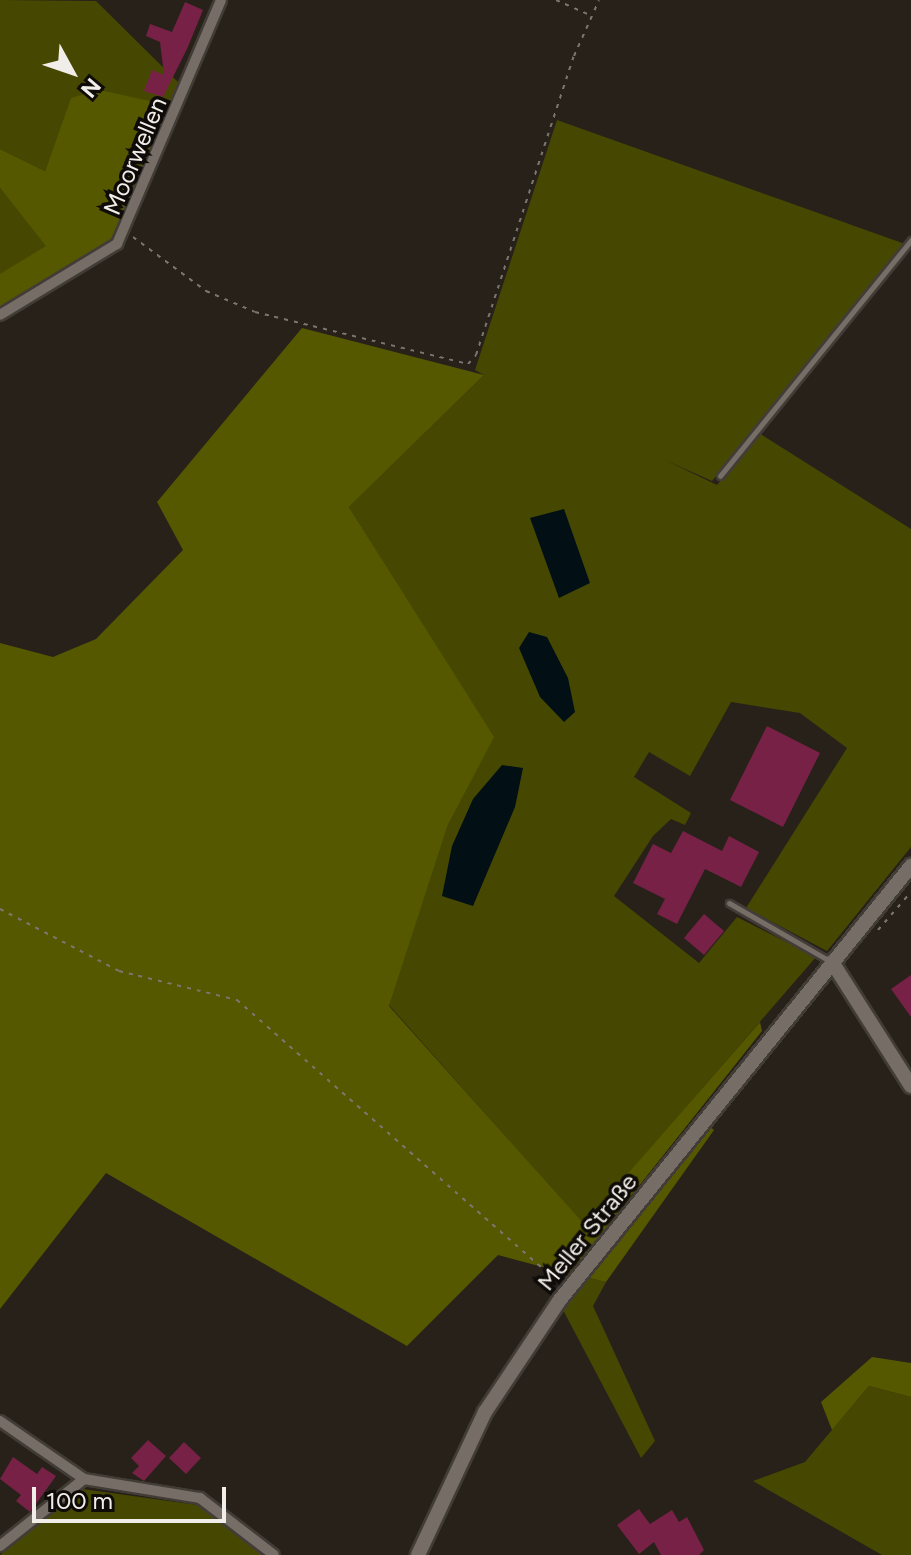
<!DOCTYPE html>
<meta charset="utf-8">
<style>
body{margin:0}
#map{position:relative;width:911px;height:1555px;overflow:hidden;background:#27211a;font-family:Figtree,sans-serif}
div>[style]{position:absolute}
[style*='--x']{left:calc(var(--x)*1px);top:calc(var(--y)*1px);width:calc(var(--w)*1px);rotate:calc(var(--a)*1deg)}
.green>*{inset:0;background:#464801}
.forest>*{inset:0;background:#565800}
.water>*{inset:0;background:#020f14}
.building>*{inset:0;background:#762145}
.path>*{height:2px;margin-top:-1px;transform-origin:0;background:repeating-linear-gradient(90deg,#7b766f 0 4px,transparent 0 10px)}
.roads{filter:drop-shadow(2px 0 #423c37) drop-shadow(-2px 0 #423c37) drop-shadow(0 2px #423c37) drop-shadow(0 -2px #423c37)}
.service>*{height:5px;margin:-2.5px;padding:0 2.5px;transform-origin:2.5px;border-radius:2.5px;background:#766e66}
.minor>*{height:10px;margin:-5px;padding:0 5px;transform-origin:5px;border-radius:5px;background:#766e66}
.secondary>*{height:14px;margin:-7px;padding:0 7px;transform-origin:7px;border-radius:7px;background:#766e66}
span{translate:-50% -50%;white-space:nowrap;text-align:center;line-height:1.15;-webkit-text-stroke:7px #0e0b08;paint-order:stroke}
.street-label{font-size:24px;color:#f1ede8}
.north{position:absolute;left:32px;top:32px;width:80px;height:80px;-webkit-text-stroke:6px #0e0b08;paint-order:stroke;rotate:130deg;font-size:22px;font-weight:700;line-height:32px;text-align:center;color:#f1ede8}
.north::after{content:'';display:block;margin:auto;width:28px;height:36px;background:#f1ede8;clip-path:polygon(50% 0,100% 100%,50% 72%,0 100%)}
.scale{position:absolute;left:32px;top:1487px;width:194px;height:36px;box-sizing:border-box;border:4px solid #f1ede8;border-top:0;padding-left:10px;font-size:24px;line-height:28px;white-space:nowrap;color:#f1ede8;-webkit-text-stroke:6px #0e0b08;paint-order:stroke}
</style>
<div id="map">
<div class="green">
<i style="clip-path:polygon(0 0,96px 1px,181px 85px,173px 106px,71px 99px,45px 171px,0 149px)"></i>
<i style="clip-path:polygon(557px 120px,905px 244px,712px 481px,665px 460px,717px 485px,759px 433px,911px 529px,911px 847px,827px 951px,746px 908px,847px 748px,800px 713px,731px 702px,690px 776px,649px 752px,634px 777px,691px 813px,685px 825px,671px 819px,653px 836px,614px 896px,699px 963px,737px 917px,816px 957px,584px 1225px,389px 1005px,448px 825px,493px 737px,349px 507px,484px 375px,475px 370px)"></i>
<i style="clip-path:polygon(0 188px,47px 246px,4px 275px,0 274px)"></i>
<i style="clip-path:polygon(585px 1277px,606px 1282px,593px 1306px,655px 1441px,641px 1458px,562px 1308px)"></i>
<i style="clip-path:polygon(869px 1386px,911px 1397px,911px 1555px,882px 1555px,753px 1481px,805px 1462px)"></i>
<i style="clip-path:polygon(82px 1489px,198px 1505px,264px 1555px,0 1555px)"></i>
</div>
<div class="forest">
<i style="clip-path:polygon(99px 90px,173px 106px,125px 222px,113px 241px,0 311px,0 274px,46px 246px,0 188px,0 149px,45px 171px,71px 98px)"></i>
<i style="clip-path:polygon(302px 328px,484px 375px,349px 507px,494px 737px,448px 825px,389px 1006px,584px 1224px,760px 1022px,762px 1031px,569px 1274px,498px 1255px,407px 1346px,106px 1173px,0 1309px,0 643px,53px 657px,96px 639px,183px 550px,157px 502px)"></i>
<i style="clip-path:polygon(709px 1126px,714px 1130px,606px 1282px,585px 1277px)"></i>
<i style="clip-path:polygon(872px 1357px,911px 1363px,911px 1397px,869px 1386px,832px 1430px,821px 1402px)"></i>
</div>
<div class="water">
<i style="clip-path:polygon(564px 509px,590px 583px,559px 598px,530px 518px)"></i>
<i style="clip-path:polygon(529px 632px,547px 637px,568px 678px,575px 712px,564px 722px,540px 697px,519px 648px)"></i>
<i style="clip-path:polygon(502px 765px,523px 768px,515px 807px,473px 906px,442px 896px,452px 846px,473px 799px)"></i>
</div>
<div class="building">
<i style="clip-path:polygon(185px 2px,203px 10px,187px 49px,163px 97px,144px 91px,152px 70px,164px 75px,160px 42px,146px 36px,150px 24px,172px 32px)"></i>
<i style="clip-path:polygon(767px 726px,820px 753px,783px 827px,730px 800px)"></i>
<i style="clip-path:polygon(683px 831px,722px 851px,729px 836px,759px 852px,741px 887px,705px 869px,677px 924px,657px 914px,665px 899px,633px 883px,653px 844px,671px 853px)"></i>
<i style="clip-path:polygon(704px 914px,724px 931px,704px 955px,684px 938px)"></i>
<i style="clip-path:polygon(911px 975px,911px 1017px,891px 989px)"></i>
<i style="clip-path:polygon(148px 1440px,166px 1456px,144px 1481px,132px 1473px,139px 1466px,131px 1458px)"></i>
<i style="clip-path:polygon(184px 1442px,201px 1458px,186px 1474px,169px 1458px)"></i>
<i style="clip-path:polygon(13px 1457px,37px 1474px,42px 1467px,56px 1476px,30px 1512px,16px 1501px,21px 1495px,0 1479px)"></i>
<i style="clip-path:polygon(639px 1509px,650px 1524px,672px 1510px,679px 1522px,687px 1517px,704px 1550px,699px 1555px,661px 1555px,654px 1542px,639px 1554px,617px 1525px)"></i>
</div>
<div class="path">
<i style="--x:556;--y:0;--w:36;--a:24"></i>
<i style="--x:133;--y:237;--w:91;--a:36.5"></i>
<i style="--x:206;--y:291;--w:53;--a:23.2"></i>
<i style="--x:255;--y:312;--w:219;--a:13.7"></i>
<i style="--x:468;--y:364;--w:12;--a:-48"></i>
<i style="--x:476;--y:355;--w:315;--a:-71.9"></i>
<i style="--x:574;--y:56;--w:61;--a:-65.9"></i>
<i style="--x:0;--y:909;--w:134;--a:27.5"></i>
<i style="--x:119;--y:971;--w:122;--a:13.8"></i>
<i style="--x:237;--y:1000;--w:427;--a:41.3"></i>
<i style="--x:878;--y:930;--w:50;--a:-49"></i>
</div>
<div class="roads">
<div class="service">
<i style="--x:720;--y:476;--w:304;--a:-51"></i>
<i style="--x:729;--y:903;--w:114;--a:29.9"></i>
</div>
<div class="minor">
<i style="--x:0;--y:315;--w:137;--a:-31.3"></i>
<i style="--x:117;--y:244;--w:265;--a:-66.9"></i>
<i style="--x:0;--y:1421;--w:102;--a:34.6"></i>
<i style="--x:84;--y:1479;--w:118;--a:9.3"></i>
<i style="--x:200;--y:1498;--w:93;--a:37.6"></i>
<i style="--x:0;--y:1546;--w:107;--a:-38.6"></i>
</div>
<div class="secondary">
<i style="--x:832;--y:962;--w:147;--a:57.5"></i>
<i style="--x:418;--y:1555;--w:158;--a:-64.9"></i>
<i style="--x:485;--y:1412;--w:133;--a:-56.3"></i>
<i style="--x:559;--y:1301;--w:560;--a:-51.02"></i>
</div>
</div>
<div class="street-label">
<span style="left:135px;top:156px;rotate:-67deg">Moorwellen</span>
<span style="left:587px;top:1232px;rotate:-51deg">Meller Straße</span>
</div>
<div class="north">N</div>
<div class="scale">100 m</div>
</div>
